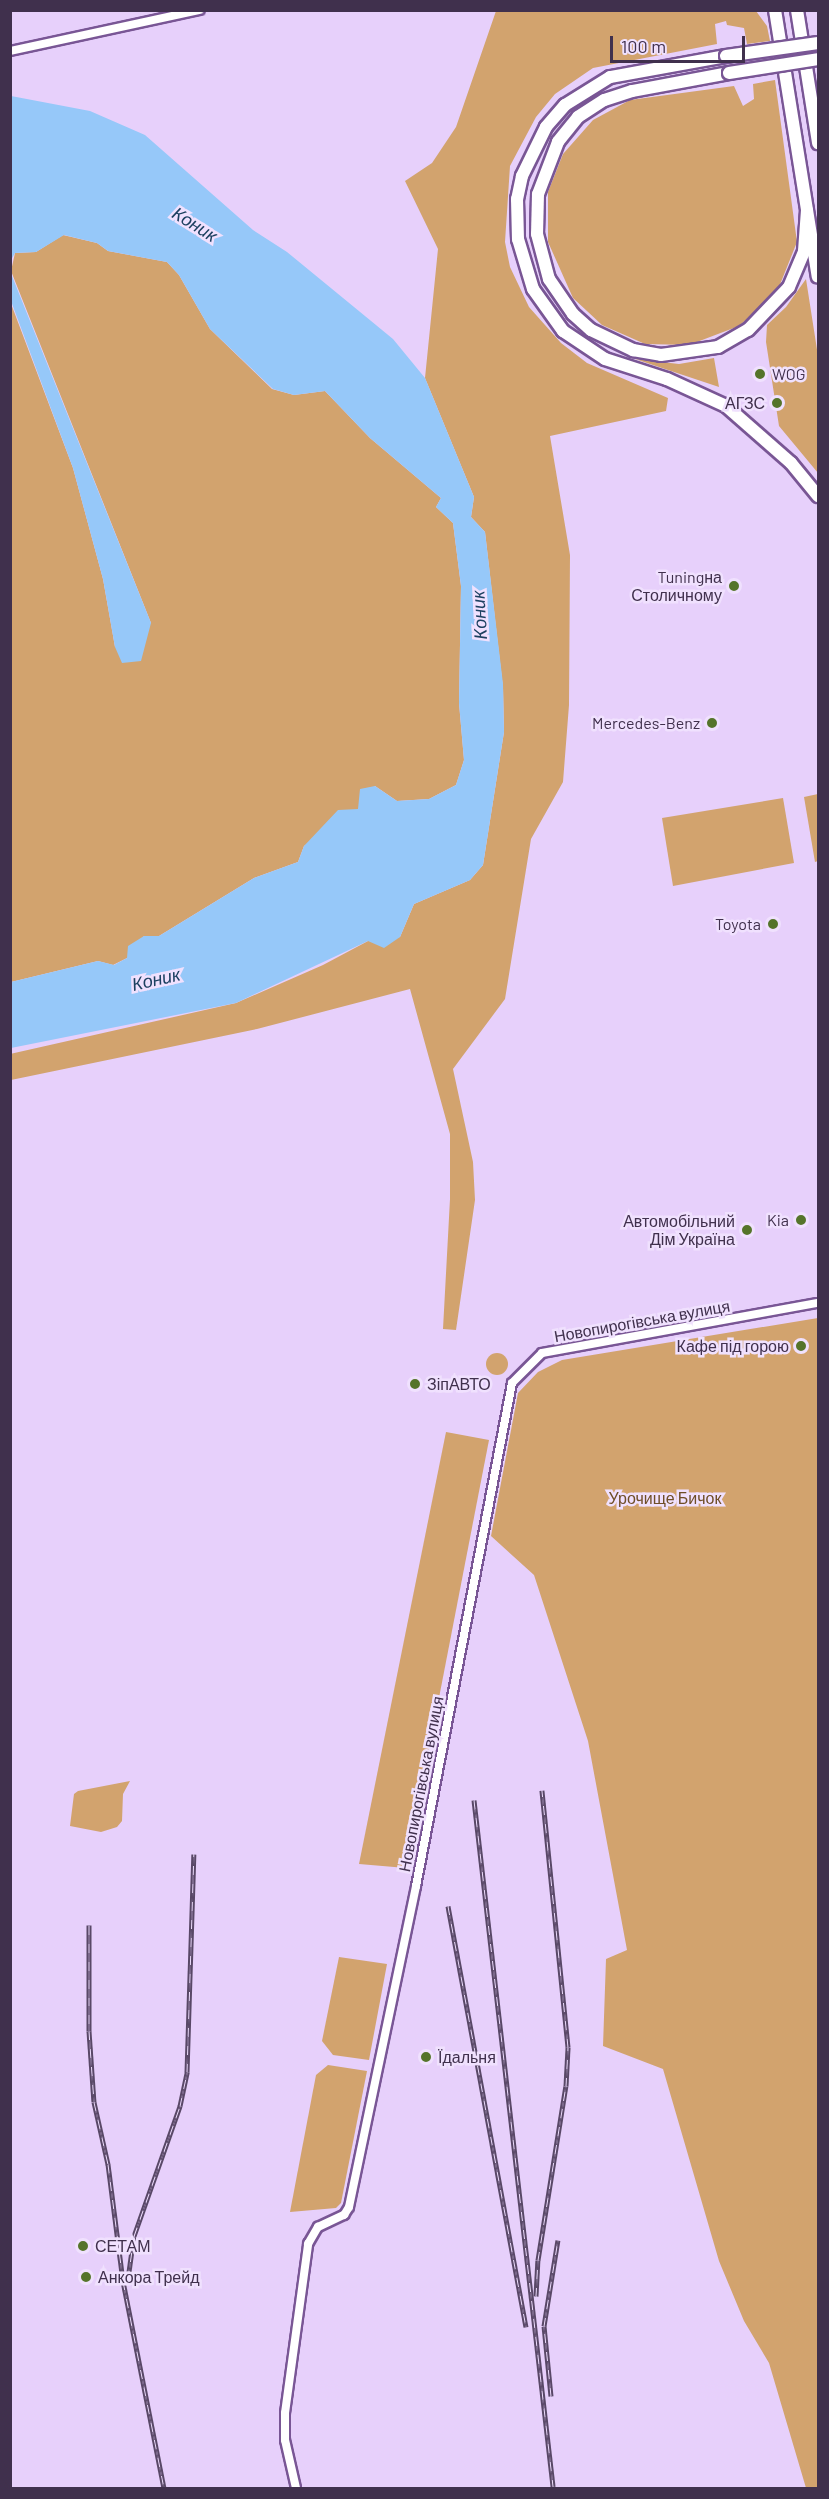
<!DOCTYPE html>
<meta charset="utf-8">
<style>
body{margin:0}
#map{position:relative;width:829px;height:2499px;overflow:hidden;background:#e7d0fb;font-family:Barlow,sans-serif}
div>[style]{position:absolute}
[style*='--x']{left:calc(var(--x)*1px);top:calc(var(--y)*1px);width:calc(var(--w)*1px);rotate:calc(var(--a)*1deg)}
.green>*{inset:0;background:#d2a36e}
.round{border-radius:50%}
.water>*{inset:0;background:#96c8f9}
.roads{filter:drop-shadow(2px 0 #795695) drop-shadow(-2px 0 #795695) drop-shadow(0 2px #795695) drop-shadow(0 -2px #795695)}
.minor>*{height:8px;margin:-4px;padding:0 4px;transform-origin:4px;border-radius:4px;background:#fff}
.primary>*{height:12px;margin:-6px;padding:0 6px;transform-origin:6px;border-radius:6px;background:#fff}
.trunk>*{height:12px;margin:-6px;padding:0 6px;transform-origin:6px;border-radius:6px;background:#fff}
.rail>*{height:5px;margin-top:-2.5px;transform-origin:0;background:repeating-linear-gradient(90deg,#f0e1fe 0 9px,#594867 0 18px);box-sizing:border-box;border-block:2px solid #594867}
.bridges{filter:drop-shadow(2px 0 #795695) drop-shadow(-2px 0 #795695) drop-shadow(0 2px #795695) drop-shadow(0 -2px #795695)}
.primary-bridge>*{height:12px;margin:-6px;padding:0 6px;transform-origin:6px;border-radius:6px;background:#fff}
.trunk-bridge>*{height:12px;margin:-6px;padding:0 6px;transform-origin:6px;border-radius:6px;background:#fff}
.dots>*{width:16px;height:16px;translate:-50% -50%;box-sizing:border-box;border:3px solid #f0e1fe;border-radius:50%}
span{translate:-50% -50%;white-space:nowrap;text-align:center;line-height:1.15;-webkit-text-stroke:5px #f0e1fe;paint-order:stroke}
.poi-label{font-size:16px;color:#40304d}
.left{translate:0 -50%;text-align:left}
.right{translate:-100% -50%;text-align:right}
.street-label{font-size:16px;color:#40304d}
.park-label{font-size:16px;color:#6f4e28}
.water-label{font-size:18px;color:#1c4060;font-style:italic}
.frame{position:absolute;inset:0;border:12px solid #40304d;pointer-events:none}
.scale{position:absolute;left:610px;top:36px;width:135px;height:27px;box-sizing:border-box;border:3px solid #40304d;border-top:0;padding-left:8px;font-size:18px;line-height:21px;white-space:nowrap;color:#40304d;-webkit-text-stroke:4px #f0e1fe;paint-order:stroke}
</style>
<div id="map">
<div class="green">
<i style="clip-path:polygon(496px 11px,756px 11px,767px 26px,770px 41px,747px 44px,744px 28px,727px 25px,726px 21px,715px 24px,717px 44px,593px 68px,555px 94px,536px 117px,510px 166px,505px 242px,510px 267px,529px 307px,561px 343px,587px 363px,668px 398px,666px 411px,550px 436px,570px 555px,569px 705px,563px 782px,531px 839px,505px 999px,453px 1069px,473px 1162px,475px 1200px,456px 1330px,443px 1329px,450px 1199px,450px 1134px,410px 989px,257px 1029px,11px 1080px,10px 1054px,236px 1003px,323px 965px,368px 941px,400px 937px,414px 904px,470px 880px,483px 865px,504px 732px,503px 688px,485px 532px,471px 517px,474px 497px,425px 378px,438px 249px,405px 181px,432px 163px,456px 127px)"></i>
<i style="clip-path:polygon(775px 80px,797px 242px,777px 292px,739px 326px,689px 345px,645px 344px,602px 325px,573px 298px,548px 242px,548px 192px,563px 154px,593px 120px,630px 100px,734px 86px,743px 106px,754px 99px,753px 84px)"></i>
<i style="clip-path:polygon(63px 235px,97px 243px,108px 251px,167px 262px,179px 275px,210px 329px,272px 389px,294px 395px,325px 391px,370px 438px,441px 498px,436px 507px,453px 523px,461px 586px,459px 703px,464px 760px,456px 785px,429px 799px,397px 801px,375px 786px,358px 809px,304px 846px,298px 862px,254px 878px,159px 936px,144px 936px,127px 958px,113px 965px,98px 961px,11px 982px,10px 301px,73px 468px,103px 579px,115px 647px,151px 623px,11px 271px,15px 253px,36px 252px)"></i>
<i style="clip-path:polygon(806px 279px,818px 356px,818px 473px,779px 426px,766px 342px,767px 325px,786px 307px)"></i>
<i style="clip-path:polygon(714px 358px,719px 387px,635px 359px,679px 364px)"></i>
<i style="clip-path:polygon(818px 794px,818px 861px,815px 862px,804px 797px)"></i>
<i style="clip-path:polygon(783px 798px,794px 863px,673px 886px,662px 818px)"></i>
<i style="clip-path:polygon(818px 1318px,818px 2488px,806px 2488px,769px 2363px,744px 2321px,719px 2261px,663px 2069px,603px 2046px,606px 1959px,627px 1950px,588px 1741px,534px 1575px,491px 1536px,518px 1393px,538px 1372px,562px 1360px)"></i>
<i class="round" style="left:486px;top:1353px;width:22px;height:22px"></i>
<i style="clip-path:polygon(446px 1432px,489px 1440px,406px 1868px,359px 1864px)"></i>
<i style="clip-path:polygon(130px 1781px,123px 1794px,122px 1821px,117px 1827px,101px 1832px,70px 1826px,74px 1794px,78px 1791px)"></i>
<i style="clip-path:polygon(339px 1957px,387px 1964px,369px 2060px,333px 2055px,322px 2041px)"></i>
<i style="clip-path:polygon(328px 2065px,367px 2071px,341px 2203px,336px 2208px,290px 2212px,316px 2075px)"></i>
</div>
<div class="water">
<i style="clip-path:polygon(11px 96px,90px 111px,145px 135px,253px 230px,287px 252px,393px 339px,425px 378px,474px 497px,471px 517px,485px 532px,503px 684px,504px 732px,483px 865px,470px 880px,414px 904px,400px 937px,384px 948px,368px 941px,236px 1003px,11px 1048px,11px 982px,98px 961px,114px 965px,127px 958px,128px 946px,144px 936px,159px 936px,254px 878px,298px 862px,304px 846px,338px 810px,358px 809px,360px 789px,375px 786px,397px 801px,429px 799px,456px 785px,464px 760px,459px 703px,461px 586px,453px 523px,436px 507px,441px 498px,370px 438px,325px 391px,294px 395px,273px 389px,210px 329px,179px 275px,167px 262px,108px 251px,97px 243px,64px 235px,36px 252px,15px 253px,11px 260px)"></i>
<i style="clip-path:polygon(10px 271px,151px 623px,141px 661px,122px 663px,115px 647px,103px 579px,73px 468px,11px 301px)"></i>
</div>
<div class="roads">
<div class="minor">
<i style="--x:10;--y:51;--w:194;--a:-12.2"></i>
<i style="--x:296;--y:2488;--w:49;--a:-102.9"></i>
<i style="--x:285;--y:2440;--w:27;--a:-90"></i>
<i style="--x:285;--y:2413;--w:171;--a:-82.2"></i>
<i style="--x:308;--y:2244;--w:20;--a:-60"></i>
<i style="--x:318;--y:2227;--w:29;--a:-25"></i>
<i style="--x:344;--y:2215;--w:9;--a:-58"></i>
<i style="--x:349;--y:2207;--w:328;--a:-78.2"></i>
<i style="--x:416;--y:1886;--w:512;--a:-79.19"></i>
<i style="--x:512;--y:1383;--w:42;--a:-45"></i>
<i style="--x:542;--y:1353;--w:280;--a:-10.3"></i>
</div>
<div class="primary">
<i style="--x:775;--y:10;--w:270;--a:80.9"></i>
<i style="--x:797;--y:10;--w:135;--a:81"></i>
<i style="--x:729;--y:73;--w:99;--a:169.5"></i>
<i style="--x:632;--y:91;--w:29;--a:162"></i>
<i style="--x:604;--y:100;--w:31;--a:147"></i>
<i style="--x:578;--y:117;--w:32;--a:129"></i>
<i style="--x:558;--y:142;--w:56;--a:111"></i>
<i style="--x:538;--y:194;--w:40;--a:91.4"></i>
<i style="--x:537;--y:234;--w:47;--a:75.1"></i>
<i style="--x:549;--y:279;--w:42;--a:55.6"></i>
<i style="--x:573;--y:314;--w:24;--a:42"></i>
<i style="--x:591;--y:330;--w:47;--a:25.5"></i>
<i style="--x:633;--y:350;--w:28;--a:10"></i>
<i style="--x:661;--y:355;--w:58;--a:-8"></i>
<i style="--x:718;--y:347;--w:34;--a:-30"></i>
<i style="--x:748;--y:330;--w:59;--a:-46.4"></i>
<i style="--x:789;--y:287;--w:39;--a:-67"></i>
<i style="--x:804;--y:251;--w:41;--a:-85.8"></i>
</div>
<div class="trunk">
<i style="--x:726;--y:56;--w:118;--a:169.7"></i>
<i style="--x:610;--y:77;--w:53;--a:148.1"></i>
<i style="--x:565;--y:105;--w:29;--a:131"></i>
<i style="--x:546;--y:127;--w:55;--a:116.1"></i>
<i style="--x:522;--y:176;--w:24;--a:102"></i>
<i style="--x:517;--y:199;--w:40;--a:88.6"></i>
<i style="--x:518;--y:239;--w:52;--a:73.3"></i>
<i style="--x:533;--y:289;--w:52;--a:54.5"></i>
<i style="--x:563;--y:331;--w:50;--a:33.7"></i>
<i style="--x:605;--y:359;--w:65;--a:17.9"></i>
<i style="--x:667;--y:379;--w:65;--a:24.6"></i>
<i style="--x:726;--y:406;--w:86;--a:41.2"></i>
<i style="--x:791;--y:463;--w:43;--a:50.7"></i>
</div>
</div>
<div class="rail">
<i style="--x:474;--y:1800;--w:691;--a:83.43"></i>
<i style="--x:448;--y:1906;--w:428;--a:79.5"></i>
<i style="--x:89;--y:1925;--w:106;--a:90"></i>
<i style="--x:89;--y:2031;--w:71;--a:86"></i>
<i style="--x:94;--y:2102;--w:64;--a:77.3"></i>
<i style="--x:108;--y:2164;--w:118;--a:82.7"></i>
<i style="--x:123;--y:2281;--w:211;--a:78.8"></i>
<i style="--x:128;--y:2279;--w:43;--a:-82.1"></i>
<i style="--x:134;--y:2236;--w:138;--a:-70.5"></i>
<i style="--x:180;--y:2106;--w:35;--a:-78"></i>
<i style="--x:187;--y:2072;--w:218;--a:-88.2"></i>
<i style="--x:536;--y:2296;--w:36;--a:-87"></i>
<i style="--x:538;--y:2260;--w:176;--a:-80.9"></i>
<i style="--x:566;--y:2086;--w:39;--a:-87"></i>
<i style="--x:568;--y:2047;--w:258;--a:-95.8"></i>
<i style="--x:551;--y:2396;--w:70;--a:-95.7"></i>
<i style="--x:544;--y:2326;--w:87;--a:-80.8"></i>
</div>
<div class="bridges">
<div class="primary-bridge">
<i style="--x:729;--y:73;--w:90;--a:-8.9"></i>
</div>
<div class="trunk-bridge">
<i style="--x:726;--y:56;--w:93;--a:-8"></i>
</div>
</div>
<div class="dots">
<i style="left:760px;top:374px;background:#55742a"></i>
<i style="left:777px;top:403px;background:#55742a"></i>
<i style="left:734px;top:586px;background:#55742a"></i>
<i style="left:712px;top:723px;background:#55742a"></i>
<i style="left:773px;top:924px;background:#55742a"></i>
<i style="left:801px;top:1220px;background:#55742a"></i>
<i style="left:747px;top:1230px;background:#55742a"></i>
<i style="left:801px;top:1346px;background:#55742a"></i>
<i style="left:415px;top:1384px;background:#55742a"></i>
<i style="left:426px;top:2057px;background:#55742a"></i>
<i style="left:83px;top:2246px;background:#55742a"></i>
<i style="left:86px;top:2277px;background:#55742a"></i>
</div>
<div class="poi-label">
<span class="left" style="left:772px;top:374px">WOG</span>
<span class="right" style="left:765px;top:403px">АГЗС</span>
<span class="right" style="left:722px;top:586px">Tuningна<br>Столичному</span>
<span class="right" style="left:700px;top:723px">Mercedes-Benz</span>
<span class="right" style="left:761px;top:924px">Toyota</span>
<span class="right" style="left:789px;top:1220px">Kia</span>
<span class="right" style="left:735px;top:1230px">Автомобільний<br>Дім Україна</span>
<span class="right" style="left:789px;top:1346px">Кафе під горою</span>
<span class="left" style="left:427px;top:1384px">ЗіпАВТО</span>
<span class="left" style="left:438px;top:2057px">Їдальня</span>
<span class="left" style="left:95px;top:2246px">СЕТАМ</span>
<span class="left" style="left:98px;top:2277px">Анкора Трейд</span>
</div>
<div class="street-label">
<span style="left:642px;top:1321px;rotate:-10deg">Новопирогівська вулиця</span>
<span style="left:421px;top:1784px;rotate:-79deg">Новопирогівська вулиця</span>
</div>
<div class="park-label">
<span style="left:665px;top:1498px">Урочище Бичок</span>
</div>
<div class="water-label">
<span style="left:195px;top:224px;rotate:32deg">Коник</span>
<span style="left:479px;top:615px;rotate:-93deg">Коник</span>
<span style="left:156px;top:979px;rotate:-13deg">Коник</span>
</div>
<div class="frame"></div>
<div class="scale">100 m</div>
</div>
